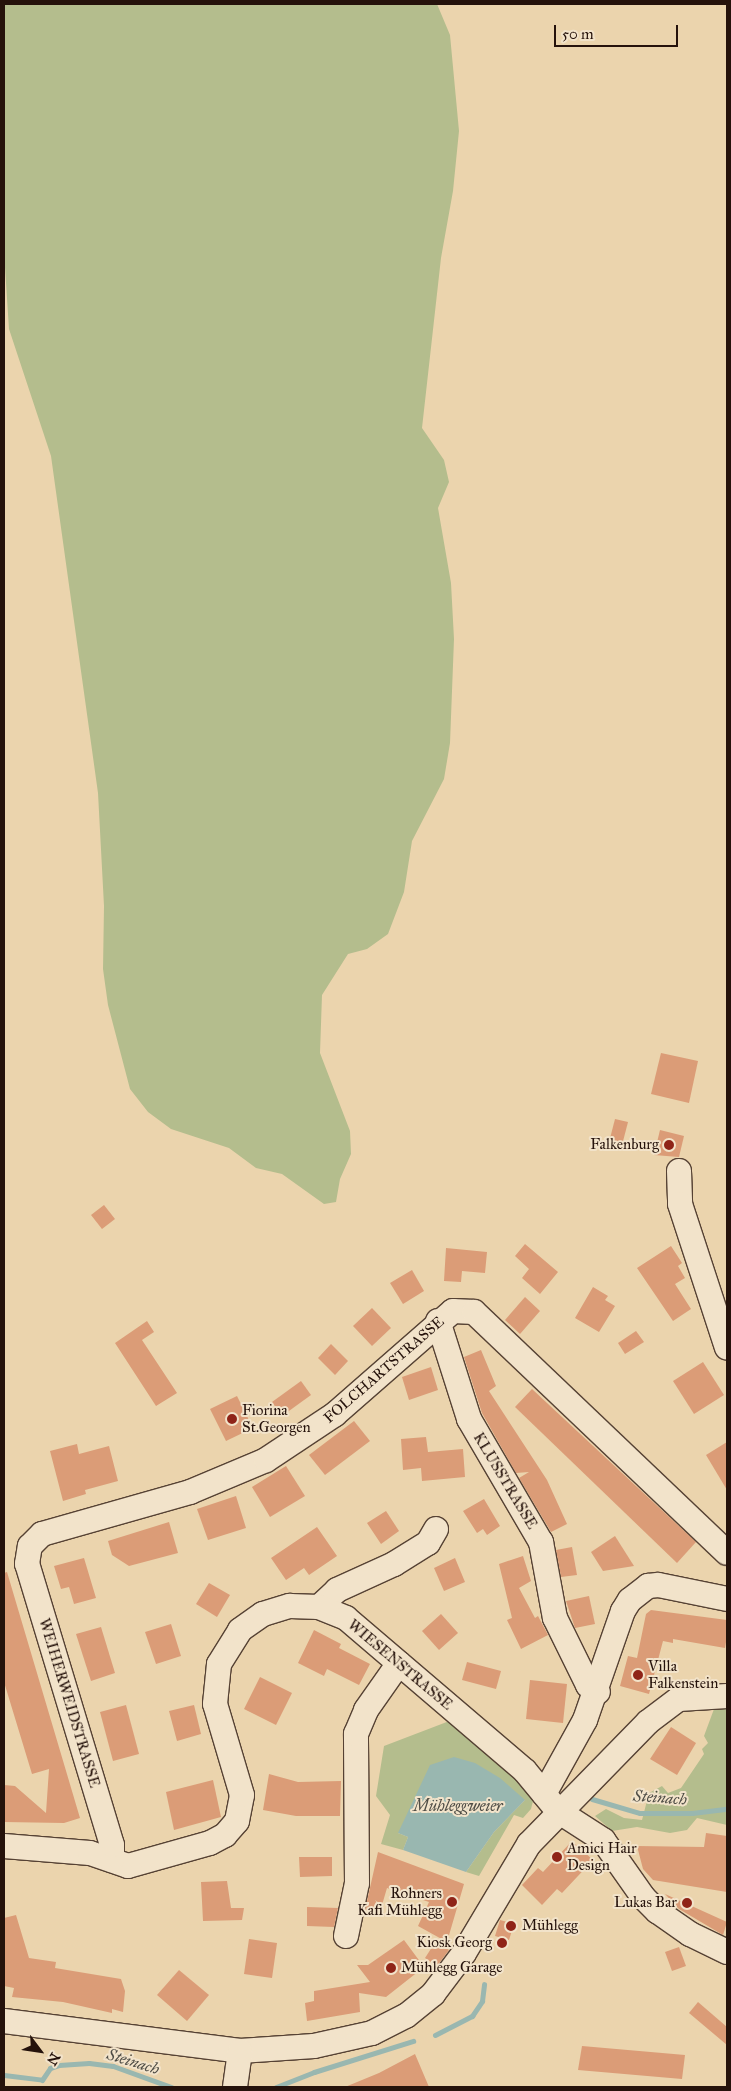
<!DOCTYPE html>
<meta charset="utf-8">
<style>
body{margin:0}
#map{position:relative;width:731px;height:2091px;overflow:hidden;background:#ebd4ad;font-family:"IM FELL Great Primer",serif}
div>[style]{position:absolute}
[style*='--x']{left:calc(var(--x)*1px);top:calc(var(--y)*1px);width:calc(var(--w)*1px);rotate:calc(var(--a)*1deg)}
.green>*{inset:0;background:#b4bd8d}
.water>*{inset:0;background:#99b7b0}
.stream>*{height:5px;margin:-2.5px;padding:0 2.5px;transform-origin:2.5px;border-radius:2.5px;background:#99b7b0}
.building>*{inset:0;background:#db9c77}
.roads{filter:drop-shadow(1px 0 #564234) drop-shadow(-1px 0 #564234) drop-shadow(0 1px #564234) drop-shadow(0 -1px #564234)}
.minor>*{height:24px;margin:-12px;padding:0 12px;transform-origin:12px;border-radius:12px;background:#f2e3ca}
.dots>*{width:14px;height:14px;translate:-50% -50%;box-sizing:border-box;border:2px solid #f2e3ca;border-radius:50%}
span{translate:-50% -50%;white-space:nowrap;text-align:center;line-height:1.15;-webkit-text-stroke:4px #f2e3ca;paint-order:stroke}
.poi-label{font-size:15px;color:#25120b}
.right{translate:-100% -50%;text-align:right}
.left{translate:0 -50%;text-align:left}
.street-label{font-size:15px;color:#25120b}
.water-label{font-size:16px;color:#4e4c45;font-style:italic}
.frame{position:absolute;inset:0;border:5px solid #25120b;pointer-events:none}
.north{position:absolute;left:15px;top:2026px;width:50px;height:50px;-webkit-text-stroke:4px #f2e3ca;paint-order:stroke;rotate:121deg;font-size:14px;font-weight:700;line-height:20px;text-align:center;color:#25120b}
.north::after{content:'';display:block;margin:auto;width:18px;height:22px;background:#25120b;clip-path:polygon(50% 0,100% 100%,50% 72%,0 100%)}
.scale{position:absolute;left:554px;top:25px;width:124px;height:22px;box-sizing:border-box;border:2px solid #25120b;border-top:0;padding-left:6px;font-size:15px;line-height:18px;white-space:nowrap;color:#25120b;-webkit-text-stroke:4px #f2e3ca;paint-order:stroke}
</style>
<div id="map">
<div class="green">
<i style="clip-path:polygon(4px 4px,437px 4px,450px 35px,459px 131px,453px 191px,441px 258px,422px 428px,444px 460px,449px 482px,438px 508px,451px 583px,454px 639px,450px 743px,444px 779px,412px 841px,404px 892px,388px 934px,367px 949px,348px 954px,322px 995px,320px 1053px,350px 1131px,351px 1154px,340px 1179px,336px 1202px,324px 1204px,282px 1174px,256px 1168px,229px 1148px,171px 1129px,148px 1112px,130px 1089px,108px 1005px,103px 969px,104px 906px,98px 793px,51px 456px,9px 329px,4px 252px)"></i>
<i style="clip-path:polygon(714px 1709px,727px 1709px,727px 1825px,697px 1818px,687px 1830px,670px 1833px,637px 1827px,612px 1831px,595px 1816px,606px 1809px,624px 1818px,642px 1820px,649px 1793px,662px 1786px,668px 1793px,681px 1788px,704px 1754px,702px 1749px,708px 1743px,704px 1736px)"></i>
<i style="clip-path:polygon(452px 1720px,516px 1772px,533px 1801px,531px 1809px,523px 1818px,514px 1815px,479px 1876px,466px 1872px,494px 1832px,525px 1800px,398px 1833px,408px 1837px,403px 1850px,381px 1844px,390px 1815px,376px 1796px,384px 1746px)"></i>
</div>
<div class="water">
<i style="clip-path:polygon(454px 1757px,475px 1763px,500px 1778px,525px 1800px,494px 1832px,466px 1872px,403px 1850px,408px 1837px,398px 1833px,430px 1765px)"></i>
</div>
<div class="stream">
<i style="--x:592;--y:1799;--w:50;--a:16.3"></i>
<i style="--x:640;--y:1813;--w:52;--a:0"></i>
<i style="--x:692;--y:1813;--w:35;--a:-7"></i>
<i style="--x:435;--y:2035;--w:42;--a:-27.2"></i>
<i style="--x:472;--y:2016;--w:18;--a:-56"></i>
<i style="--x:482;--y:2001;--w:17;--a:-83"></i>
<i style="--x:4;--y:2075;--w:38;--a:7"></i>
<i style="--x:42;--y:2080;--w:14;--a:-56"></i>
<i style="--x:50;--y:2068;--w:9;--a:-18"></i>
<i style="--x:59;--y:2065;--w:30;--a:-4"></i>
<i style="--x:89;--y:2063;--w:24;--a:7"></i>
<i style="--x:113;--y:2066;--w:62;--a:19.9"></i>
<i style="--x:276;--y:2087;--w:41;--a:-21.5"></i>
<i style="--x:314;--y:2072;--w:104;--a:-17.4"></i>
</div>
<div class="building">
<i style="clip-path:polygon(661px 1053px,698px 1061px,689px 1103px,651px 1094px)"></i>
<i style="clip-path:polygon(615px 1119px,628px 1122px,621px 1149px,608px 1146px)"></i>
<i style="clip-path:polygon(660px 1130px,684px 1136px,679px 1157px,654px 1155px)"></i>
<i style="clip-path:polygon(104px 1205px,115px 1219px,102px 1229px,91px 1215px)"></i>
<i style="clip-path:polygon(525px 1244px,558px 1272px,540px 1294px,522px 1278px,529px 1269px,515px 1256px)"></i>
<i style="clip-path:polygon(671px 1246px,682px 1263px,678px 1266px,685px 1278px,675px 1284px,691px 1309px,673px 1321px,637px 1268px)"></i>
<i style="clip-path:polygon(446px 1248px,487px 1252px,485px 1273px,462px 1271px,461px 1282px,444px 1281px)"></i>
<i style="clip-path:polygon(412px 1270px,424px 1291px,403px 1304px,390px 1283px)"></i>
<i style="clip-path:polygon(593px 1287px,608px 1296px,605px 1300px,615px 1306px,599px 1332px,575px 1318px)"></i>
<i style="clip-path:polygon(525px 1297px,540px 1311px,520px 1334px,505px 1320px)"></i>
<i style="clip-path:polygon(372px 1308px,391px 1328px,372px 1346px,353px 1326px)"></i>
<i style="clip-path:polygon(147px 1321px,154px 1332px,142px 1340px,177px 1393px,156px 1406px,115px 1343px)"></i>
<i style="clip-path:polygon(636px 1331px,644px 1342px,625px 1354px,618px 1343px)"></i>
<i style="clip-path:polygon(331px 1344px,348px 1361px,335px 1375px,318px 1358px)"></i>
<i style="clip-path:polygon(481px 1350px,496px 1386px,489px 1391px,547px 1480px,567px 1524px,551px 1532px,519px 1478px,529px 1472px,516px 1473px,482px 1413px,464px 1357px)"></i>
<i style="clip-path:polygon(703px 1362px,724px 1395px,694px 1414px,673px 1381px)"></i>
<i style="clip-path:polygon(431px 1367px,438px 1390px,409px 1400px,402px 1377px)"></i>
<i style="clip-path:polygon(301px 1381px,311px 1395px,282px 1416px,272px 1402px)"></i>
<i style="clip-path:polygon(532px 1389px,696px 1542px,677px 1563px,515px 1407px)"></i>
<i style="clip-path:polygon(237px 1396px,253px 1428px,226px 1441px,210px 1409px)"></i>
<i style="clip-path:polygon(354px 1421px,370px 1441px,325px 1475px,309px 1455px)"></i>
<i style="clip-path:polygon(426px 1437px,428px 1452px,463px 1449px,465px 1477px,422px 1481px,421px 1468px,403px 1470px,401px 1439px)"></i>
<i style="clip-path:polygon(727px 1442px,727px 1490px,706px 1455px)"></i>
<i style="clip-path:polygon(77px 1444px,79px 1454px,109px 1446px,118px 1481px,85px 1490px,86px 1494px,63px 1501px,50px 1451px)"></i>
<i style="clip-path:polygon(286px 1466px,305px 1496px,270px 1517px,252px 1487px)"></i>
<i style="clip-path:polygon(236px 1496px,246px 1528px,208px 1540px,197px 1509px)"></i>
<i style="clip-path:polygon(484px 1499px,500px 1526px,487px 1535px,483px 1529px,477px 1533px,463px 1511px)"></i>
<i style="clip-path:polygon(386px 1511px,399px 1531px,381px 1544px,367px 1523px)"></i>
<i style="clip-path:polygon(169px 1522px,178px 1553px,129px 1566px,112px 1555px,108px 1541px)"></i>
<i style="clip-path:polygon(317px 1527px,337px 1556px,309px 1575px,304px 1568px,286px 1580px,271px 1558px)"></i>
<i style="clip-path:polygon(615px 1536px,634px 1566px,603px 1571px,591px 1552px)"></i>
<i style="clip-path:polygon(572px 1547px,577px 1575px,561px 1577px,556px 1550px)"></i>
<i style="clip-path:polygon(523px 1556px,531px 1581px,519px 1588px,535px 1618px,538px 1616px,548px 1635px,521px 1649px,507px 1620px,512px 1618px,499px 1564px)"></i>
<i style="clip-path:polygon(84px 1558px,96px 1598px,74px 1604px,69px 1587px,61px 1589px,54px 1566px)"></i>
<i style="clip-path:polygon(455px 1558px,465px 1582px,444px 1591px,434px 1568px)"></i>
<i style="clip-path:polygon(7px 1572px,80px 1818px,64px 1823px,4px 1822px,4px 1785px,15px 1786px,46px 1813px,49px 1769px,32px 1774px,4px 1682px,4px 1573px)"></i>
<i style="clip-path:polygon(209px 1583px,230px 1595px,217px 1617px,196px 1604px)"></i>
<i style="clip-path:polygon(589px 1596px,595px 1624px,575px 1628px,566px 1601px)"></i>
<i style="clip-path:polygon(651px 1610px,727px 1620px,727px 1636px,725px 1648px,673px 1639px,673px 1643px,663px 1641px,649px 1694px,620px 1686px,628px 1656px,637px 1658px,646px 1614px)"></i>
<i style="clip-path:polygon(441px 1614px,458px 1633px,439px 1650px,422px 1631px)"></i>
<i style="clip-path:polygon(171px 1624px,181px 1656px,156px 1664px,145px 1632px)"></i>
<i style="clip-path:polygon(101px 1627px,115px 1673px,91px 1681px,76px 1634px)"></i>
<i style="clip-path:polygon(314px 1630px,341px 1644px,339px 1648px,370px 1664px,359px 1685px,327px 1669px,324px 1676px,298px 1663px)"></i>
<i style="clip-path:polygon(467px 1662px,501px 1671px,496px 1689px,462px 1680px)"></i>
<i style="clip-path:polygon(260px 1677px,292px 1693px,276px 1725px,244px 1709px)"></i>
<i style="clip-path:polygon(530px 1680px,567px 1684px,563px 1723px,526px 1719px)"></i>
<i style="clip-path:polygon(126px 1705px,139px 1754px,113px 1761px,100px 1712px)"></i>
<i style="clip-path:polygon(194px 1705px,201px 1734px,177px 1741px,169px 1711px)"></i>
<i style="clip-path:polygon(671px 1727px,696px 1743px,677px 1775px,650px 1759px)"></i>
<i style="clip-path:polygon(269px 1774px,298px 1782px,341px 1781px,340px 1816px,296px 1816px,263px 1810px)"></i>
<i style="clip-path:polygon(213px 1780px,221px 1817px,174px 1830px,166px 1792px)"></i>
<i style="clip-path:polygon(706px 1833px,727px 1836px,727px 1892px,653px 1880px,643px 1869px,637px 1846px,704px 1847px)"></i>
<i style="clip-path:polygon(572px 1841px,593px 1860px,562px 1893px,557px 1889px,542px 1905px,522px 1885px,538px 1868px,543px 1872px)"></i>
<i style="clip-path:polygon(378px 1852px,464px 1884px,447px 1942px,418px 1926px,429px 1902px,387px 1888px,382px 1905px,375px 1900px,386px 1916px,365px 1910px)"></i>
<i style="clip-path:polygon(299px 1857px,332px 1857px,332px 1876px,300px 1877px)"></i>
<i style="clip-path:polygon(227px 1881px,231px 1908px,244px 1908px,242px 1920px,203px 1921px,201px 1882px)"></i>
<i style="clip-path:polygon(665px 1894px,727px 1922px,723px 1935px,679px 1909px)"></i>
<i style="clip-path:polygon(307px 1907px,338px 1908px,334px 1927px,307px 1926px)"></i>
<i style="clip-path:polygon(16px 1915px,29px 1958px,56px 1962px,55px 1968px,121px 1979px,125px 1991px,123px 2012px,112px 2009px,112px 2013px,63px 2002px,12px 1997px,14px 1988px,4px 1986px,4px 1918px)"></i>
<i style="clip-path:polygon(500px 1920px,514px 1924px,509px 1940px,495px 1936px)"></i>
<i style="clip-path:polygon(249px 1939px,277px 1943px,272px 1978px,244px 1974px)"></i>
<i style="clip-path:polygon(404px 1940px,424px 1967px,386px 1997px,359px 1993px,360px 2012px,307px 2021px,305px 2003px,314px 2001px,314px 1991px,370px 1982px,357px 1965px,368px 1965px)"></i>
<i style="clip-path:polygon(436px 1941px,449px 1950px,437px 1966px,425px 1958px)"></i>
<i style="clip-path:polygon(679px 1947px,686px 1966px,672px 1971px,665px 1952px)"></i>
<i style="clip-path:polygon(179px 1970px,209px 1995px,187px 2021px,157px 1995px)"></i>
<i style="clip-path:polygon(698px 2002px,727px 2027px,727px 2045px,689px 2013px)"></i>
<i style="clip-path:polygon(582px 2046px,685px 2055px,682px 2079px,578px 2070px)"></i>
<i style="clip-path:polygon(415px 2054px,429px 2087px,345px 2087px,379px 2073px)"></i>
</div>
<div class="roads">
<div class="minor">
<i style="--x:679;--y:1171;--w:33;--a:88"></i>
<i style="--x:680;--y:1204;--w:151;--a:71.9"></i>
<i style="--x:438;--y:1321;--w:103;--a:72.4"></i>
<i style="--x:469;--y:1419;--w:143;--a:59.7"></i>
<i style="--x:541;--y:1542;--w:77;--a:79.6"></i>
<i style="--x:555;--y:1618;--w:75;--a:63.8"></i>
<i style="--x:588;--y:1685;--w:12;--a:35"></i>
<i style="--x:319;--y:1607;--w:25;--a:-43"></i>
<i style="--x:337;--y:1590;--w:63;--a:-24.5"></i>
<i style="--x:394;--y:1564;--w:40;--a:-32"></i>
<i style="--x:428;--y:1543;--w:16;--a:-60"></i>
<i style="--x:544;--y:1794;--w:85;--a:-61"></i>
<i style="--x:585;--y:1720;--w:115;--a:-70.8"></i>
<i style="--x:623;--y:1611;--w:13;--a:-58"></i>
<i style="--x:630;--y:1600;--w:23;--a:-38"></i>
<i style="--x:648;--y:1586;--w:10;--a:-6"></i>
<i style="--x:658;--y:1585;--w:70;--a:11.5"></i>
<i style="--x:4;--y:1846;--w:86;--a:4.7"></i>
<i style="--x:90;--y:1853;--w:40;--a:18.9"></i>
<i style="--x:128;--y:1866;--w:85;--a:-15.7"></i>
<i style="--x:210;--y:1843;--w:17;--a:-28"></i>
<i style="--x:225;--y:1835;--w:18;--a:-49"></i>
<i style="--x:237;--y:1821;--w:26;--a:-79"></i>
<i style="--x:242;--y:1795;--w:95;--a:-106.5"></i>
<i style="--x:215;--y:1704;--w:40;--a:-84.3"></i>
<i style="--x:219;--y:1664;--w:40;--a:-58"></i>
<i style="--x:240;--y:1630;--w:28;--a:-35"></i>
<i style="--x:263;--y:1614;--w:28;--a:-17"></i>
<i style="--x:290;--y:1606;--w:29;--a:2"></i>
<i style="--x:319;--y:1607;--w:29;--a:22"></i>
<i style="--x:346;--y:1618;--w:235;--a:40.5"></i>
<i style="--x:525;--y:1771;--w:52;--a:50.5"></i>
<i style="--x:558;--y:1811;--w:54;--a:32.8"></i>
<i style="--x:603;--y:1840;--w:70;--a:54.9"></i>
<i style="--x:643;--y:1897;--w:20;--a:45"></i>
<i style="--x:657;--y:1911;--w:40;--a:34.9"></i>
<i style="--x:690;--y:1934;--w:41;--a:25.9"></i>
<i style="--x:112;--y:1860;--w:15;--a:-90"></i>
<i style="--x:112;--y:1845;--w:294;--a:-106.8"></i>
<i style="--x:27;--y:1564;--w:18;--a:-81"></i>
<i style="--x:30;--y:1546;--w:17;--a:-45"></i>
<i style="--x:42;--y:1534;--w:154;--a:-15.8"></i>
<i style="--x:190;--y:1492;--w:82;--a:-22.8"></i>
<i style="--x:266;--y:1460;--w:82;--a:-33.5"></i>
<i style="--x:334;--y:1415;--w:158;--a:-41.2"></i>
<i style="--x:453;--y:1311;--w:21;--a:3"></i>
<i style="--x:474;--y:1312;--w:349;--a:43.6"></i>
<i style="--x:346;--y:1936;--w:54;--a:-78.3"></i>
<i style="--x:357;--y:1883;--w:149;--a:-90.4"></i>
<i style="--x:356;--y:1734;--w:26;--a:-67"></i>
<i style="--x:366;--y:1710;--w:57;--a:-54.9"></i>
<i style="--x:4;--y:2021;--w:238;--a:7.2"></i>
<i style="--x:240;--y:2051;--w:74;--a:-3.9"></i>
<i style="--x:314;--y:2046;--w:59;--a:-12.6"></i>
<i style="--x:372;--y:2033;--w:38;--a:-27"></i>
<i style="--x:406;--y:2016;--w:35;--a:-39"></i>
<i style="--x:433;--y:1994;--w:51;--a:-52.9"></i>
<i style="--x:464;--y:1953;--w:127;--a:-59.2"></i>
<i style="--x:529;--y:1844;--w:170;--a:-45.7"></i>
<i style="--x:648;--y:1722;--w:39;--a:-37"></i>
<i style="--x:679;--y:1699;--w:48;--a:-3.6"></i>
<i style="--x:235;--y:2087;--w:36;--a:-82"></i>
</div>
</div>
<div class="dots">
<i style="left:669px;top:1145px;background:#8f2418"></i>
<i style="left:232px;top:1419px;background:#8f2418"></i>
<i style="left:638px;top:1675px;background:#8f2418"></i>
<i style="left:557px;top:1857px;background:#8f2418"></i>
<i style="left:452px;top:1902px;background:#8f2418"></i>
<i style="left:687px;top:1903px;background:#8f2418"></i>
<i style="left:511px;top:1926px;background:#8f2418"></i>
<i style="left:502px;top:1943px;background:#8f2418"></i>
<i style="left:391px;top:1968px;background:#8f2418"></i>
</div>
<div class="poi-label">
<span class="right" style="left:659px;top:1145px">Falkenburg</span>
<span class="left" style="left:242px;top:1419px">Fiorina<br>St.Georgen</span>
<span class="left" style="left:648px;top:1675px">Villa<br>Falkenstein</span>
<span class="left" style="left:567px;top:1857px">Amici Hair<br>Design</span>
<span class="right" style="left:442px;top:1902px">Rohners<br>Kafi Mühlegg</span>
<span class="right" style="left:677px;top:1903px">Lukas Bar</span>
<span class="left" style="left:522px;top:1926px">Mühlegg</span>
<span class="right" style="left:492px;top:1943px">Kiosk Georg</span>
<span class="left" style="left:401px;top:1968px">Mühlegg Garage</span>
</div>
<div class="street-label">
<span style="left:384px;top:1370px;rotate:-41deg">FOLCHARTSTRASSE</span>
<span style="left:505px;top:1481px;rotate:59deg">KLUSSTRASSE</span>
<span style="left:400px;top:1665px;rotate:40deg">WIESENSTRASSE</span>
<span style="left:69px;top:1703px;rotate:73deg">WEIHERWEIDSTRASSE</span>
</div>
<div class="water-label">
<span style="left:660px;top:1798px;rotate:4deg">Steinach</span>
<span style="left:458px;top:1806px">Mühleggweier</span>
<span style="left:133px;top:2062px;rotate:17deg">Steinach</span>
</div>
<div class="frame"></div>
<div class="north">N</div>
<div class="scale">50 m</div>
</div>
